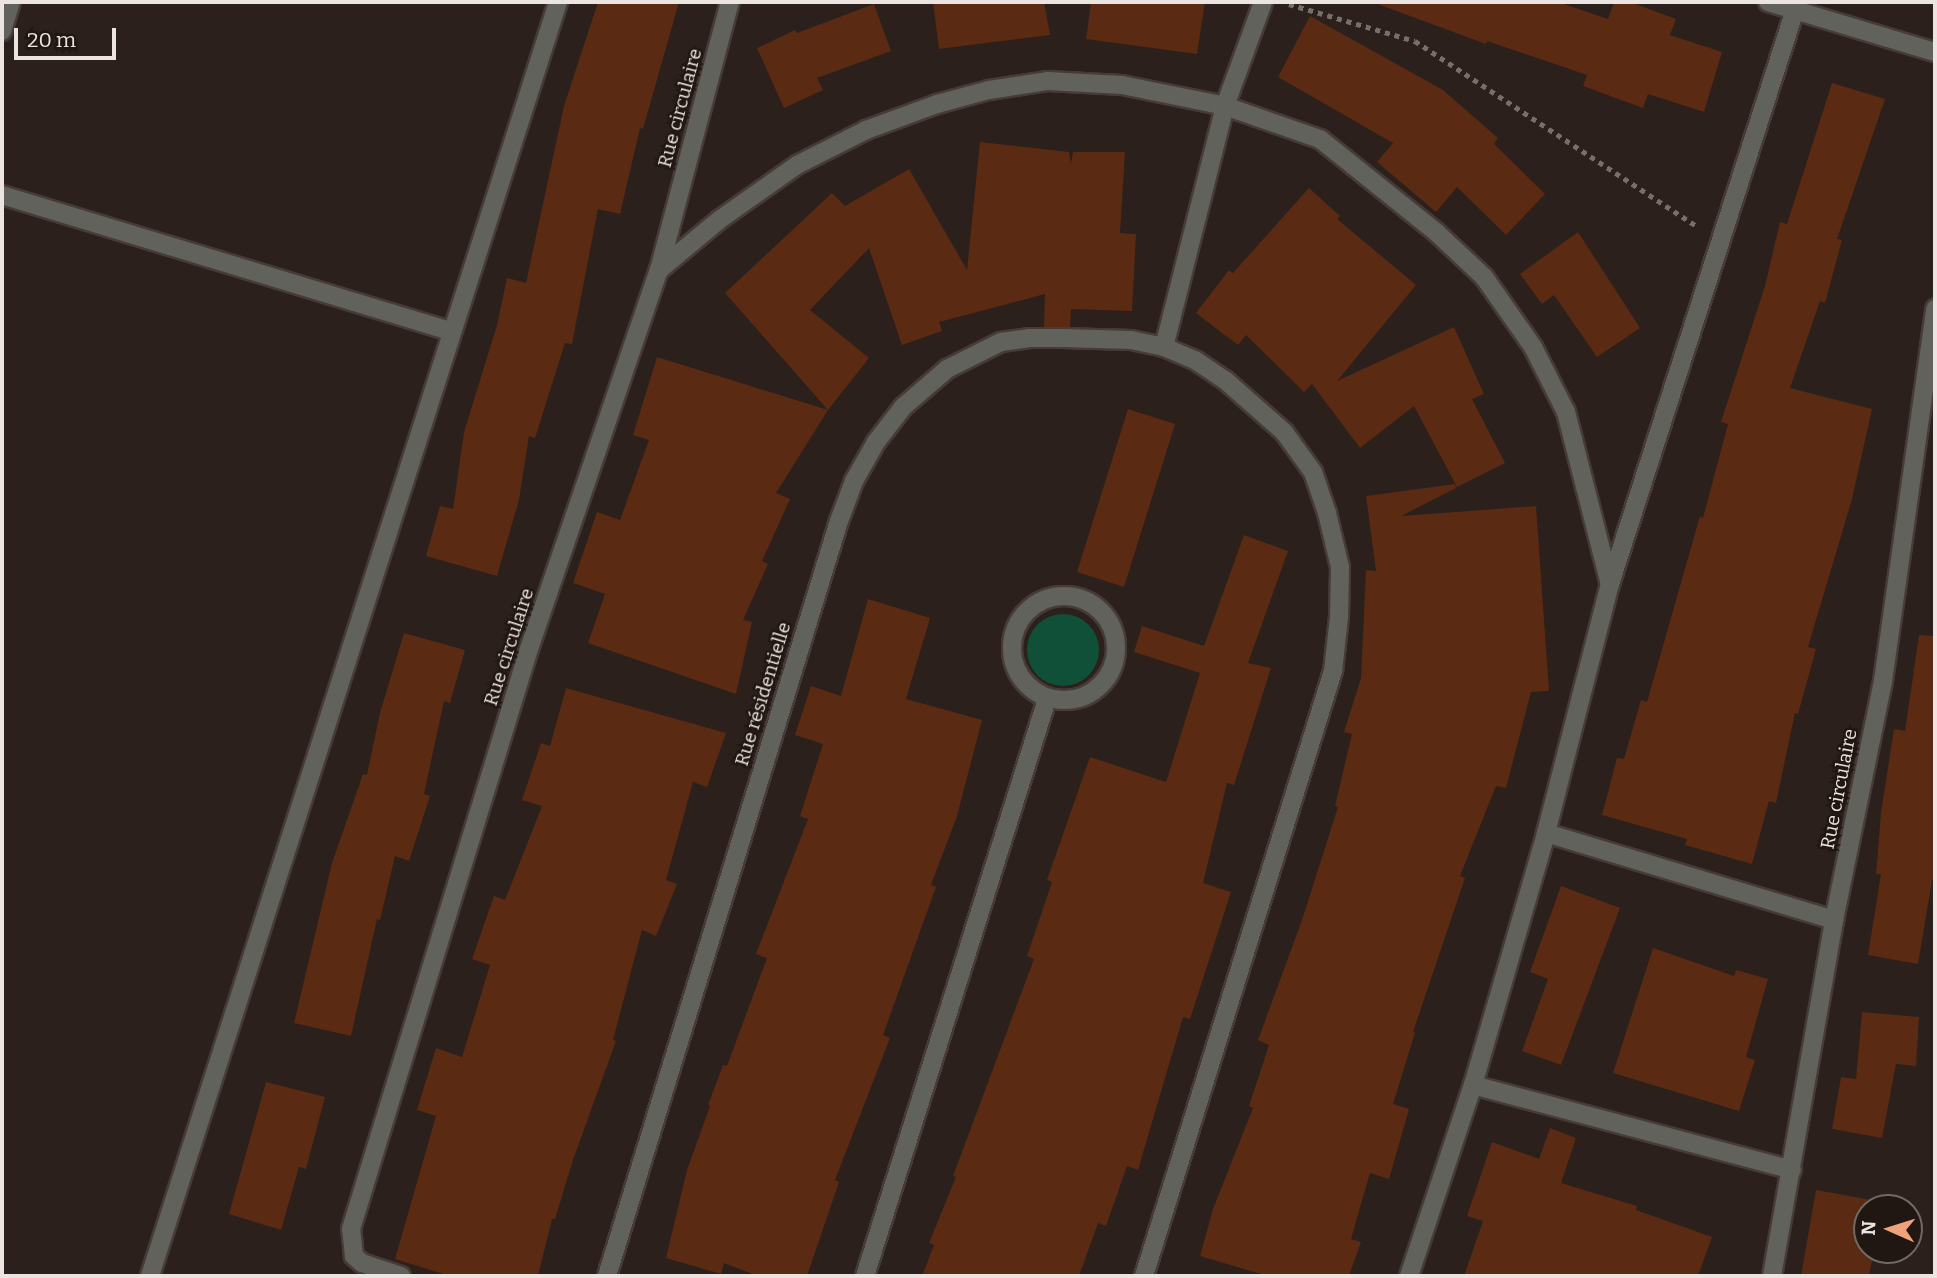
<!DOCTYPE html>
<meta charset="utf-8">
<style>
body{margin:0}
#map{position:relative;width:1937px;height:1278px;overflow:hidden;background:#2b201b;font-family:Bitter,serif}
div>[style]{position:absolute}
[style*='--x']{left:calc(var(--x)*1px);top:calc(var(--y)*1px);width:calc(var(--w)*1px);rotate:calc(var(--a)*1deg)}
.green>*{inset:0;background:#105039}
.round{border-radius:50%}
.building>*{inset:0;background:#5a2a12}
.path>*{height:4.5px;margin-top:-2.25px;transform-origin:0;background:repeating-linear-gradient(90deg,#786e6a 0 5px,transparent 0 10px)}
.roads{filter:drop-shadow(2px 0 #463b37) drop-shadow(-2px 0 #463b37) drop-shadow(0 2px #463b37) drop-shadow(0 -2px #463b37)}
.minor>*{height:18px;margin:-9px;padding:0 9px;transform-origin:9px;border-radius:9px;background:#61625c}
.minor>.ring{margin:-9px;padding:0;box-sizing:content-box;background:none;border:18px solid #61625c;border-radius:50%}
span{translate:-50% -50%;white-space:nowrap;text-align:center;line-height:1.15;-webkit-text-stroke:5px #211712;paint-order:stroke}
.street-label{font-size:19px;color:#ece4e1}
.frame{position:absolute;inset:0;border:4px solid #ece4e1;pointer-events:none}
.north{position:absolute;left:1853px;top:1194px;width:70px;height:70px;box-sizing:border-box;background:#211712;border:2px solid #726965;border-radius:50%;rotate:273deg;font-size:19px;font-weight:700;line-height:28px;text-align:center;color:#ece4e1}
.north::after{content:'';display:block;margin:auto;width:24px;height:32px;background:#f0a27a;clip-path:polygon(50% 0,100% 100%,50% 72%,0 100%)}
.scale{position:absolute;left:14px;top:28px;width:102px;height:32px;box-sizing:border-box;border:4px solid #ece4e1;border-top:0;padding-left:9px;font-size:21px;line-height:24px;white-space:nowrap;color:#ece4e1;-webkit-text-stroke:5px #211712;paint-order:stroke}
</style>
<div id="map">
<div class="green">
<i class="round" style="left:1027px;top:614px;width:72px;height:72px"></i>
</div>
<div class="building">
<i style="clip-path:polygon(598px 2px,679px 2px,643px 129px,640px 128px,620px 214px,598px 209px,572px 344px,565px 343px,535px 438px,529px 436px,519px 500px,497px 576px,426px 556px,440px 506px,453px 509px,464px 432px,497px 325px,507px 278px,526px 283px,564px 106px)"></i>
<i style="clip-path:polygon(933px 2px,1044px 2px,1050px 35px,939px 49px)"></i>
<i style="clip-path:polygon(1091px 2px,1205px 2px,1197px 54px,1086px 39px)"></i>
<i style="clip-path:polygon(1381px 2px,1558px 2px,1608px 19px,1614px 2px,1630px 2px,1676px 19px,1670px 35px,1722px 52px,1704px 112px,1648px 94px,1643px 108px,1583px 86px,1587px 75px,1487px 41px,1486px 44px,1380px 5px)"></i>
<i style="clip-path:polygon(874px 4px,891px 51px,817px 78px,823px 90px,784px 108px,757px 48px,795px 30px,797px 33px)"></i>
<i style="clip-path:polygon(1310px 16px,1443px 90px,1498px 138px,1494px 144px,1545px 194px,1506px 235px,1457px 187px,1436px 212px,1377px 162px,1393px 143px,1278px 77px)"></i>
<i style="clip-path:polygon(1832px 83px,1885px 99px,1837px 239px,1842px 240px,1825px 303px,1820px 301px,1790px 388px,1872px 409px,1852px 499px,1808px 647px,1816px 649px,1798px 714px,1795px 713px,1776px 803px,1769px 801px,1752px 864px,1685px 845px,1687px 839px,1602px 815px,1617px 758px,1624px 759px,1641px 700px,1647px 702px,1700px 516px,1703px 518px,1728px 424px,1721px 422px,1765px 286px,1780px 222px,1787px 224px)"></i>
<i style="clip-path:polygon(980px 142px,1069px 152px,1071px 164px,1073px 152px,1125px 152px,1120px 233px,1136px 234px,1132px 311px,1071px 309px,1070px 327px,1044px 327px,1045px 294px,939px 322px,942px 331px,902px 345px,869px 248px,810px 310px,869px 358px,828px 410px,725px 293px,832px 193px,845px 206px,909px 169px,967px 270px)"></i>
<i style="clip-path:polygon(1309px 188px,1340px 216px,1337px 219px,1416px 285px,1337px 381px,1454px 327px,1484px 394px,1472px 399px,1505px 463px,1457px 487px,1414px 406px,1360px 448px,1312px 384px,1304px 392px,1246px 335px,1238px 345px,1196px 313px,1229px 270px,1233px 273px)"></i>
<i style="clip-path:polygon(1578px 232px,1640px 328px,1597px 357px,1554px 295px,1542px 304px,1520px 274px)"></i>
<i style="clip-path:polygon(657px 357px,828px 410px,776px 493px,790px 499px,762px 561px,768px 564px,743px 620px,752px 622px,736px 694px,588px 643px,605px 594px,573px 583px,597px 512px,620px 520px,649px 440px,633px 435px)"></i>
<i style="clip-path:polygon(1128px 409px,1175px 424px,1124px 587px,1077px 572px)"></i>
<i style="clip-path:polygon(1455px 484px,1456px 488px,1401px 516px,1536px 506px,1549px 691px,1531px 692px,1506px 788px,1496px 786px,1460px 876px,1465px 878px,1413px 1032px,1415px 1033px,1393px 1104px,1409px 1109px,1389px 1179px,1370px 1173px,1351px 1239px,1361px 1242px,1349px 1276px,1268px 1276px,1200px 1256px,1213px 1209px,1253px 1108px,1249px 1106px,1269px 1045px,1258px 1040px,1302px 920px,1338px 807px,1335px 806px,1352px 734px,1344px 732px,1361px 678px,1366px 570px,1376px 571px,1366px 496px)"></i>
<i style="clip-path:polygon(1244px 535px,1288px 551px,1248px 663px,1271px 668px,1234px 785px,1227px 783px,1203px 883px,1231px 892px,1190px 1019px,1183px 1017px,1138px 1170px,1127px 1166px,1106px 1226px,1098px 1223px,1079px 1276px,922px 1276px,934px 1245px,929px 1243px,956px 1177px,953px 1176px,1034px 959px,1027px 956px,1052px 882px,1047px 880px,1090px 757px,1166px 782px,1200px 673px,1134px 652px,1142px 626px,1204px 646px)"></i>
<i style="clip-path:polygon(868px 599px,930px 618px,906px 699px,982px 720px,957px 816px,931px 885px,936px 887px,883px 1035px,890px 1038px,835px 1180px,839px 1182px,807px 1276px,758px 1276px,724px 1263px,721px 1274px,666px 1258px,687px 1170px,710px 1106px,708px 1105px,723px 1065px,727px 1066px,767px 958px,756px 954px,808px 819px,800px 816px,823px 744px,795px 735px,811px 686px,841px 696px)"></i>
<i style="clip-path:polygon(404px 633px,465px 650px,450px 703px,444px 701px,424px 794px,430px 796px,409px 861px,395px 856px,380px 920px,377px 919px,351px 1036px,294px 1023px,332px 863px,363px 774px,367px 775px,380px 713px)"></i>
<i style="clip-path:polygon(1919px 635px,1935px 636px,1935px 880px,1932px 880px,1918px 964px,1868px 955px,1881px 874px,1876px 874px,1881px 813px,1894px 729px,1905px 731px)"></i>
<i style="clip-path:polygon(566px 688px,726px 733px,707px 787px,693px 782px,666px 880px,677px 884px,656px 936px,642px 930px,613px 1040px,616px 1041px,573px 1160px,555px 1219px,552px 1219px,538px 1276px,450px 1276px,395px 1259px,436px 1116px,417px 1110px,436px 1048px,462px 1057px,490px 965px,472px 959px,494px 896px,505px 900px,542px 806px,522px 800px,541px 743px,550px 746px)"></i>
<i style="clip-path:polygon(1561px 886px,1620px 908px,1561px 1065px,1522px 1051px,1548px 979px,1530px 972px)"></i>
<i style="clip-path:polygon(1653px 948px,1734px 976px,1736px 970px,1768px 979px,1746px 1057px,1755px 1060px,1739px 1111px,1613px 1073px)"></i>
<i style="clip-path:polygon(1862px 1012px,1919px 1017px,1916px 1066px,1896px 1064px,1882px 1138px,1832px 1129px,1841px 1077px,1856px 1079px)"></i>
<i style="clip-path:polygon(266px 1082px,325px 1097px,306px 1169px,299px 1167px,281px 1230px,229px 1214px)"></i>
<i style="clip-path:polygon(1550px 1128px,1576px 1138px,1561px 1183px,1637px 1206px,1636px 1210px,1712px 1237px,1698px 1276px,1464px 1276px,1483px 1221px,1467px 1216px,1492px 1142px,1539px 1159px)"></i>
<i style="clip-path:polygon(1816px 1190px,1882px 1202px,1881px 1208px,1867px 1208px,1867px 1250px,1874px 1250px,1869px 1276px,1801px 1276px)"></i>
</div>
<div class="path">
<i style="--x:1289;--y:4;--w:131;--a:16.4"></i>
<i style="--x:1415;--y:41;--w:339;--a:33.3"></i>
</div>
<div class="roads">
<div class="minor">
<i style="--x:1768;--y:2;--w:174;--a:16.7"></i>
<i style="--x:2;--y:31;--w:30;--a:-73"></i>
<i style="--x:2;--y:195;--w:469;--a:16.9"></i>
<i style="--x:659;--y:270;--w:78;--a:-39.8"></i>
<i style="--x:719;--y:220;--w:95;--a:-35.2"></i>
<i style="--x:797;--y:165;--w:77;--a:-26.9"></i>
<i style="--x:866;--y:130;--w:76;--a:-20.1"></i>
<i style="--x:937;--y:104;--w:54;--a:-15.1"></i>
<i style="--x:989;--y:90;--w:60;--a:-8.7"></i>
<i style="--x:1048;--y:81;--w:74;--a:3.1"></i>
<i style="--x:1122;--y:85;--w:105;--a:11.5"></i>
<i style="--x:1225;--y:106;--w:101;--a:19.2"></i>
<i style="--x:1320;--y:139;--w:149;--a:38.7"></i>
<i style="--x:1436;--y:232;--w:66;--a:43.2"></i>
<i style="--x:1484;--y:277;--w:85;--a:55"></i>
<i style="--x:1533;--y:347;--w:73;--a:63.1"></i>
<i style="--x:1566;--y:412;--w:178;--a:75.7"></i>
<i style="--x:1164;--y:347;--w:249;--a:-75.8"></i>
<i style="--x:1225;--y:106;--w:111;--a:-69.9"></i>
<i class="ring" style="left:1012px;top:596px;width:86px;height:86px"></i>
<i style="--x:1546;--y:833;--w:301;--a:16.8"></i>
<i style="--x:1473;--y:1085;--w:330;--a:14.9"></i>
<i style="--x:150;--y:1276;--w:1338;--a:-72.24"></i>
<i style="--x:401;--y:1276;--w:41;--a:-161.6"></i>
<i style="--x:362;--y:1263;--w:11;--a:-139"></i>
<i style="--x:354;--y:1256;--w:27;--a:-96"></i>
<i style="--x:351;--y:1229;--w:607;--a:-72.94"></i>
<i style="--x:529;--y:649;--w:401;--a:-71.1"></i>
<i style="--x:659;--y:270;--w:277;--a:-75.2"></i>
<i style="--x:607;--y:1276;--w:790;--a:-72.92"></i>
<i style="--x:839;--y:521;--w:43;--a:-69.4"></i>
<i style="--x:854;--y:481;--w:45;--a:-60.6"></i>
<i style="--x:876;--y:442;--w:44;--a:-52.4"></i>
<i style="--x:903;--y:407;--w:58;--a:-40.8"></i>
<i style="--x:947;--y:369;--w:60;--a:-26.6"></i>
<i style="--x:1001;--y:342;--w:29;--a:-8"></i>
<i style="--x:1030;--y:338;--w:32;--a:0"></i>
<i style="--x:1062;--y:338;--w:69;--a:1.7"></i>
<i style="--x:1131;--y:340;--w:34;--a:12"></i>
<i style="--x:1164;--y:347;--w:34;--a:23"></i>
<i style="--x:1195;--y:360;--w:36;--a:34"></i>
<i style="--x:1225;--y:380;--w:79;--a:41.4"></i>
<i style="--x:1284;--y:432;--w:49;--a:54.1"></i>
<i style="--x:1313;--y:472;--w:43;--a:71.1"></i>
<i style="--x:1327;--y:513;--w:56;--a:76.5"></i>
<i style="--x:1340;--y:567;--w:50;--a:91.1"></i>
<i style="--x:1339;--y:617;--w:54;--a:96.3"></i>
<i style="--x:1333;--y:671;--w:634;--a:107.35"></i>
<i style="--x:865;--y:1276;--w:605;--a:-72.49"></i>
<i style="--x:1409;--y:1276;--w:201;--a:-71.5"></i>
<i style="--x:1473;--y:1085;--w:262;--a:-73.8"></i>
<i style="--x:1546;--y:833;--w:257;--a:-75.6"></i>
<i style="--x:1610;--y:584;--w:603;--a:-72.14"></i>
<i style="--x:1772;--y:1276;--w:361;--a:-80.1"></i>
<i style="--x:1834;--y:920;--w:244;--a:-78.4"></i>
<i style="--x:1883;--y:681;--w:376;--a:-82"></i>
</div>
</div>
<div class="street-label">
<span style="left:680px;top:108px;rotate:-75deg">Rue circulaire</span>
<span style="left:509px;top:647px;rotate:-72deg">Rue circulaire</span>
<span style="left:763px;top:694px;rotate:-73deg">Rue résidentielle</span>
<span style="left:1839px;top:789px;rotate:-79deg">Rue circulaire</span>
</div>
<div class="frame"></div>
<div class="north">N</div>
<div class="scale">20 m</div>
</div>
